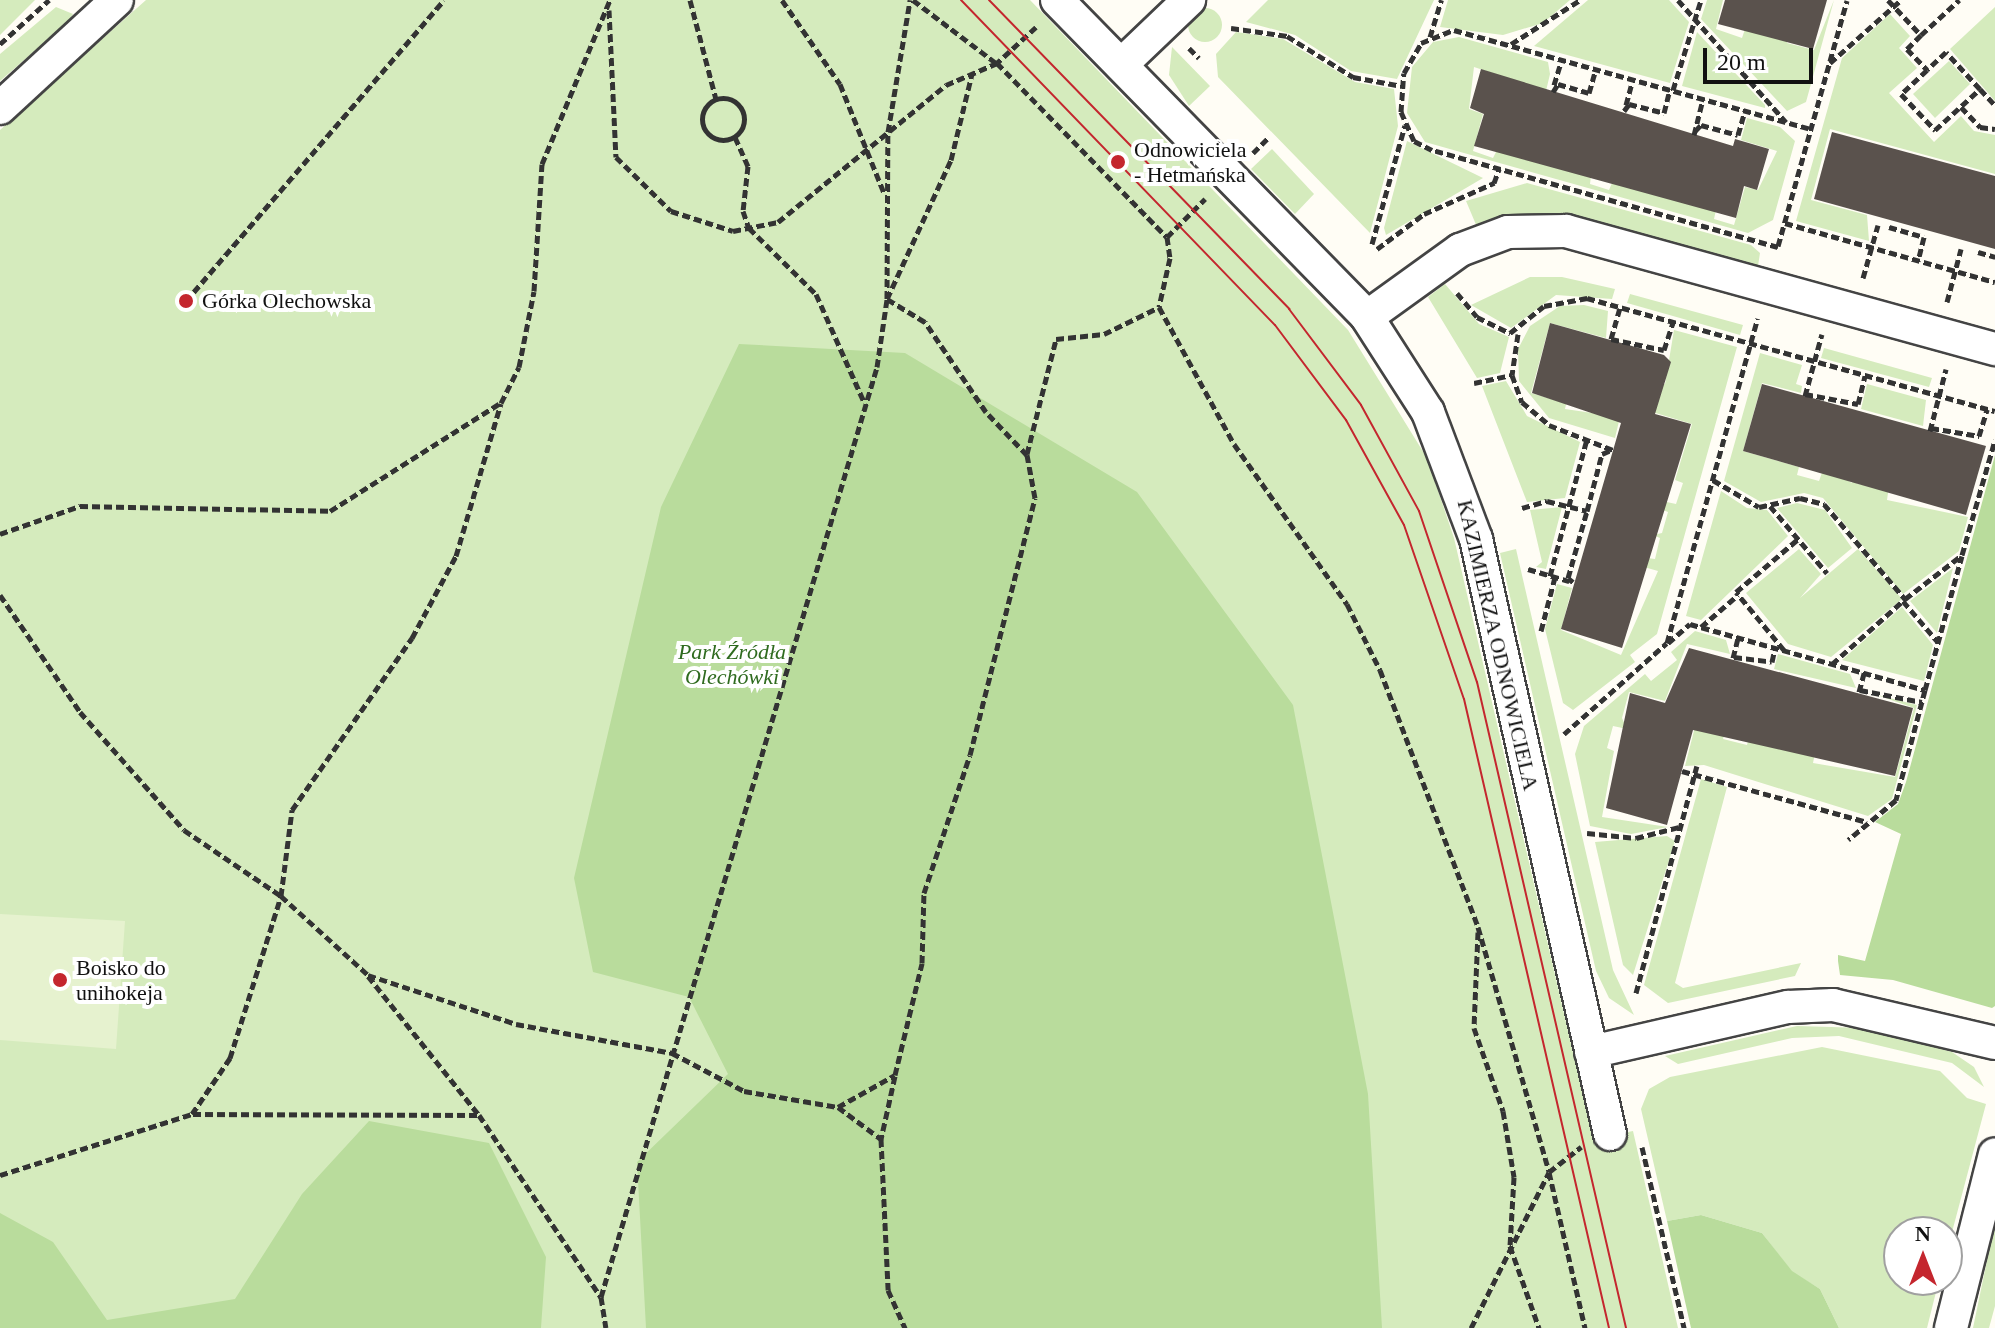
<!DOCTYPE html>
<meta charset="utf-8">
<style>
body{margin:0}
#map{position:relative;width:1995px;height:1328px;overflow:hidden;background:#fffdf5;font-family:"Times New Roman",serif}
div>[style]{position:absolute}
[style*='--x']{left:calc(var(--x)*1px);top:calc(var(--y)*1px);width:calc(var(--w)*1px);rotate:calc(var(--a)*1deg)}
.green>*{inset:0;background:#d5ebbd}
.round{border-radius:50%}
.forest>*{inset:0;background:#b9dc9c}
.pitch>*{inset:0;background:#e6f2cf}
.building>*{inset:0;background:#5a524d}
.path>*{height:5px;margin-top:-2.5px;transform-origin:0;background:repeating-linear-gradient(90deg,#333 0 8px,transparent 0 12px)}
.path>.ring{margin:-2.5px;padding:0;box-sizing:content-box;background:none;border:5px solid #333;border-radius:50%}
.roads{filter:drop-shadow(2px 0 #444) drop-shadow(-2px 0 #444) drop-shadow(0 2px #444) drop-shadow(0 -2px #444)}
.minor>*{height:32px;margin:-16px;padding:0 16px;transform-origin:16px;border-radius:16px;background:#fff}
.tram>*{height:2px;margin:-1px;padding:0 1px;transform-origin:1px;border-radius:1px;background:#c4262e}
.dots>*{width:22px;height:22px;translate:-50% -50%;box-sizing:border-box;border:4px solid #fff;border-radius:50%}
span{translate:-50% -50%;white-space:nowrap;text-align:center;line-height:1.15;-webkit-text-stroke:8px #fff;paint-order:stroke}
.poi-label{font-size:22px;color:#111}
.left{translate:0 -50%;text-align:left}
.street-label{font-size:22px;color:#111}
.park-label{font-size:22px;color:#2f6b1f;font-style:italic}
.north{position:absolute;left:1883px;top:1216px;width:80px;height:80px;box-sizing:border-box;background:#fff;border:2px solid #a0a0a0;border-radius:50%;rotate:0deg;font-size:22px;font-weight:700;line-height:32px;text-align:center;color:#111}
.north::after{content:'';display:block;margin:auto;width:28px;height:36px;background:#c4262e;clip-path:polygon(50% 0,100% 100%,50% 72%,0 100%)}
.scale{position:absolute;left:1703px;top:48px;width:110px;height:36px;box-sizing:border-box;border:4px solid #111;border-top:0;padding-left:10px;font-size:24px;line-height:28px;white-space:nowrap;color:#111;-webkit-text-stroke:6px #fff;paint-order:stroke}
</style>
<div id="map">
<div class="green">
<i style="clip-path:polygon(0 0,35px 0,0 35px)"></i>
<i style="clip-path:polygon(146px 0,1030px 0,1348px 330px,1427px 458px,1454px 538px,1593px 1139px,1633px 1131px,1678px 1328px,0 1328px,0 130px)"></i>
<i style="clip-path:polygon(1268px 0,1434px 0,1397px 79px,1351px 71px,1295px 35px,1246px 22px)"></i>
<i style="clip-path:polygon(1448px 0,1570px 0,1543px 23px,1503px 35px,1440px 27px)"></i>
<i style="clip-path:polygon(1588px 0,1669px 0,1689px 22px,1670px 83px,1534px 46px)"></i>
<i style="clip-path:polygon(1707px 0,1723px 0,1716px 29px,1742px 38px,1745px 29px,1788px 35px,1787px 43px,1814px 50px,1834px 0,1806px 102px,1787px 111px,1701px 19px)"></i>
<i style="clip-path:polygon(56px 7px,73px 14px,69px 21px,0 81px,0 54px)"></i>
<i style="clip-path:polygon(1995px 7px,1995px 101px,1950px 49px)"></i>
<i class="round" style="left:1188px;top:8px;width:34px;height:34px"></i>
<i style="clip-path:polygon(1890px 14px,1910px 36px,1899px 48px,1917px 68px,1889px 93px,1934px 142px,1961px 116px,1974px 131px,1995px 135px,1995px 174px,1830px 129px,1811px 200px,1867px 215px,1869px 241px,1796px 221px,1842px 58px)"></i>
<i style="clip-path:polygon(1236px 32px,1283px 39px,1355px 82px,1394px 89px,1398px 126px,1370px 233px,1218px 77px,1216px 54px)"></i>
<i style="clip-path:polygon(1697px 32px,1765px 105px,1765px 108px,1682px 86px)"></i>
<i style="clip-path:polygon(1459px 37px,1548px 62px,1550px 74px,1546px 91px,1474px 67px,1469px 109px,1483px 114px,1473px 151px,1493px 158px,1497px 150px,1591px 176px,1590px 184px,1609px 190px,1612px 183px,1716px 210px,1714px 219px,1734px 225px,1745px 187px,1758px 190px,1777px 151px,1741px 140px,1747px 118px,1780px 127px,1795px 141px,1773px 220px,1748px 233px,1425px 142px,1407px 113px,1412px 67px,1433px 42px)"></i>
<i style="clip-path:polygon(1172px 47px,1210px 86px,1189px 106px,1169px 75px)"></i>
<i style="clip-path:polygon(1949px 61px,1970px 84px,1935px 118px,1913px 94px)"></i>
<i style="clip-path:polygon(1407px 141px,1483px 178px,1386px 235px,1384px 228px)"></i>
<i style="clip-path:polygon(1272px 149px,1314px 194px,1295px 214px,1251px 169px)"></i>
<i style="clip-path:polygon(1527px 183px,1751px 245px,1760px 253px,1758px 266px,1578px 216px,1524px 214px,1477px 227px,1466px 201px)"></i>
<i style="clip-path:polygon(1530px 277px,1562px 277px,1615px 289px,1612px 299px,1556px 295px,1511px 328px,1471px 305px)"></i>
<i style="clip-path:polygon(1445px 284px,1479px 324px,1509px 337px,1500px 373px,1477px 378px,1428px 297px)"></i>
<i style="clip-path:polygon(1630px 294px,1743px 325px,1740px 335px,1627px 303px)"></i>
<i style="clip-path:polygon(1584px 305px,1608px 311px,1606px 338px,1550px 323px,1531px 393px,1558px 401px,1568px 395px,1565px 409px,1620px 417px,1615px 438px,1549px 418px,1519px 381px,1518px 349px,1530px 326px,1560px 306px)"></i>
<i style="clip-path:polygon(1674px 330px,1737px 347px,1657px 634px,1630px 655px,1635px 662px,1573px 710px,1563px 703px,1545px 629px,1557px 584px,1572px 588px,1561px 630px,1621px 655px,1658px 571px,1644px 567px,1647px 558px,1655px 559px,1660px 538px,1653px 535px,1662px 533px,1668px 512px,1660px 509px,1662px 501px,1676px 504px,1683px 483px,1675px 480px,1692px 424px,1649px 411px,1658px 383px,1665px 384px)"></i>
<i style="clip-path:polygon(1824px 348px,1932px 378px,1929px 387px,1821px 358px)"></i>
<i style="clip-path:polygon(1760px 353px,1802px 365px,1796px 384px,1802px 386px,1801px 393px,1762px 383px,1743px 451px,1799px 467px,1797px 475px,1819px 481px,1824px 467px,1852px 483px,1855px 476px,1857px 484px,1889px 486px,1887px 500px,1968px 517px,1959px 551px,1903px 594px,1823px 498px,1804px 493px,1761px 502px,1724px 481px)"></i>
<i style="clip-path:polygon(1506px 381px,1527px 416px,1580px 442px,1565px 498px,1527px 502px,1482px 386px)"></i>
<i style="clip-path:polygon(1867px 384px,1926px 400px,1923px 426px,1861px 409px)"></i>
<i style="clip-path:polygon(1721px 491px,1747px 508px,1767px 510px,1788px 536px,1701px 620px,1686px 616px)"></i>
<i style="clip-path:polygon(1797px 503px,1825px 510px,1852px 548px,1828px 568px,1777px 508px)"></i>
<i style="clip-path:polygon(1562px 507px,1546px 569px,1536px 567px,1542px 562px,1530px 510px)"></i>
<i style="clip-path:polygon(1516px 549px,1613px 970px,1634px 1015px,1609px 998px,1596px 971px,1500px 553px)"></i>
<i style="clip-path:polygon(1799px 549px,1821px 574px,1800px 598px,1858px 549px,1902px 599px,1831px 657px,1788px 644px,1746px 593px)"></i>
<i style="clip-path:polygon(1953px 568px,1937px 633px,1910px 601px)"></i>
<i style="clip-path:polygon(1902px 607px,1933px 645px,1924px 681px,1842px 660px)"></i>
<i style="clip-path:polygon(1695px 631px,1726px 640px,1730px 654px,1687px 644px,1665px 701px,1629px 692px,1622px 718px,1627px 729px,1613px 726px,1607px 748px,1614px 751px,1602px 817px,1668px 827px,1631px 834px,1590px 826px,1575px 754px,1584px 726px,1645px 674px,1651px 681px,1677px 660px,1671px 652px)"></i>
<i style="clip-path:polygon(1778px 654px,1850px 674px,1856px 688px,1774px 669px)"></i>
<i style="clip-path:polygon(1874px 694px,1917px 705px,1892px 799px,1868px 816px,1704px 765px,1685px 766px,1696px 723px,1726px 730px,1723px 739px,1747px 745px,1751px 730px,1816px 748px,1813px 763px,1895px 777px,1914px 708px)"></i>
<i style="clip-path:polygon(1701px 779px,1727px 787px,1675px 983px,1683px 988px,1801px 963px,1795px 976px,1668px 1003px,1644px 985px)"></i>
<i style="clip-path:polygon(1667px 836px,1675px 841px,1633px 975px,1623px 965px,1595px 842px)"></i>
<i style="clip-path:polygon(1797px 1026px,1865px 1028px,1952px 1052px,1974px 1067px,1984px 1087px,1952px 1063px,1839px 1036px,1792px 1038px,1678px 1064px,1665px 1056px)"></i>
<i style="clip-path:polygon(1822px 1047px,1940px 1071px,1967px 1098px,1986px 1104px,1947px 1251px,1947px 1232px,1899px 1232px,1899px 1280px,1939px 1280px,1927px 1328px,1839px 1328px,1820px 1289px,1792px 1272px,1762px 1233px,1701px 1215px,1667px 1221px,1641px 1109px,1649px 1089px,1670px 1077px)"></i>
<i style="clip-path:polygon(1995px 1222px,1995px 1306px,1989px 1328px,1973px 1328px)"></i>
</div>
<div class="forest">
<i style="clip-path:polygon(739px 344px,905px 353px,1137px 492px,1293px 705px,1368px 1094px,1382px 1328px,646px 1328px,637px 1162px,728px 1074px,689px 997px,593px 972px,574px 878px,661px 507px)"></i>
<i style="clip-path:polygon(1995px 455px,1995px 1006px,1992px 1008px,1893px 980px,1840px 975px,1838px 961px,1838px 955px,1865px 961px,1901px 834px,1875px 822px,1898px 804px,1906px 782px)"></i>
<i style="clip-path:polygon(369px 1121px,489px 1143px,546px 1257px,541px 1328px,0 1328px,0 1213px,53px 1242px,107px 1320px,235px 1299px,302px 1194px)"></i>
<i style="clip-path:polygon(1701px 1215px,1762px 1233px,1792px 1271px,1820px 1289px,1839px 1328px,1691px 1328px,1667px 1221px)"></i>
</div>
<div class="pitch">
<i style="clip-path:polygon(0 914px,125px 921px,116px 1049px,0 1040px)"></i>
</div>
<div class="building">
<i style="clip-path:polygon(1725px 0,1827px 0,1813px 49px,1718px 24px)"></i>
<i style="clip-path:polygon(1481px 69px,1733px 146px,1735px 139px,1769px 149px,1757px 190px,1744px 186px,1736px 218px,1474px 146px,1484px 114px,1470px 108px)"></i>
<i style="clip-path:polygon(1832px 132px,1995px 176px,1995px 249px,1814px 199px)"></i>
<i style="clip-path:polygon(1550px 323px,1664px 355px,1671px 362px,1655px 414px,1691px 424px,1622px 648px,1561px 629px,1621px 423px,1532px 393px)"></i>
<i style="clip-path:polygon(1762px 384px,1986px 446px,1966px 515px,1743px 451px)"></i>
<i style="clip-path:polygon(1689px 648px,1913px 708px,1895px 776px,1693px 730px,1667px 825px,1606px 808px,1630px 693px,1665px 703px)"></i>
</div>
<div class="path">
<i style="--x:690;--y:0;--w:102;--a:75.3"></i>
<i style="--x:782;--y:0;--w:102;--a:55.4"></i>
<i style="--x:840;--y:84;--w:118;--a:68"></i>
<i style="--x:913;--y:0;--w:104;--a:37.2"></i>
<i style="--x:1678;--y:0;--w:163;--a:48.5"></i>
<i style="--x:1888;--y:0;--w:48;--a:46.7"></i>
<i style="--x:1921;--y:35;--w:52;--a:-42.6"></i>
<i style="--x:609;--y:10;--w:147;--a:87.3"></i>
<i style="--x:616;--y:157;--w:77;--a:44.5"></i>
<i style="--x:671;--y:211;--w:65;--a:17.9"></i>
<i style="--x:733;--y:231;--w:46;--a:-11.3"></i>
<i style="--x:778;--y:222;--w:217;--a:-39.2"></i>
<i style="--x:946;--y:85;--w:56;--a:-23.3"></i>
<i style="--x:1036;--y:27;--w:53;--a:137.3"></i>
<i style="--x:997;--y:63;--w:243;--a:45.7"></i>
<i style="--x:1167;--y:237;--w:54;--a:-45"></i>
<i style="--x:1231;--y:28;--w:57;--a:8.1"></i>
<i style="--x:1287;--y:36;--w:78;--a:31.8"></i>
<i style="--x:1353;--y:77;--w:50;--a:10.4"></i>
<i style="--x:1921;--y:35;--w:20;--a:135"></i>
<i style="--x:1907;--y:49;--w:29;--a:46"></i>
<i style="--x:1927;--y:70;--w:35;--a:137"></i>
<i style="--x:1901;--y:94;--w:50;--a:46.6"></i>
<i style="--x:1935;--y:130;--w:61;--a:-42.3"></i>
<i style="--x:1980;--y:89;--w:50;--a:-132.6"></i>
<i style="--x:1946;--y:52;--w:26;--a:137"></i>
<i style="--x:1430;--y:37;--w:39;--a:-73"></i>
<i style="--x:0;--y:44;--w:66;--a:-41.9"></i>
<i style="--x:1511;--y:44;--w:82;--a:-32.5"></i>
<i style="--x:1189;--y:48;--w:14;--a:45"></i>
<i style="--x:1830;--y:63;--w:95;--a:-41.6"></i>
<i style="--x:1554;--y:85;--w:27;--a:-73"></i>
<i style="--x:1980;--y:89;--w:22;--a:47"></i>
<i style="--x:1673;--y:90;--w:94;--a:-72.7"></i>
<i style="--x:1553;--y:92;--w:9;--a:-58"></i>
<i style="--x:1558;--y:84;--w:32;--a:16"></i>
<i style="--x:1589;--y:93;--w:25;--a:-74"></i>
<i class="ring" style="left:702px;top:98px;width:37px;height:37px"></i>
<i style="--x:1626;--y:105;--w:27;--a:-75"></i>
<i style="--x:1961;--y:107;--w:28;--a:46"></i>
<i style="--x:1980;--y:127;--w:15;--a:8"></i>
<i style="--x:1624;--y:111;--w:9;--a:-54"></i>
<i style="--x:1629;--y:104;--w:36;--a:14"></i>
<i style="--x:1664;--y:113;--w:25;--a:-76"></i>
<i style="--x:1695;--y:131;--w:8;--a:-45"></i>
<i style="--x:1701;--y:125;--w:38;--a:15"></i>
<i style="--x:1738;--y:135;--w:25;--a:-74"></i>
<i style="--x:1694;--y:135;--w:37;--a:-76"></i>
<i style="--x:735;--y:137;--w:32;--a:66"></i>
<i style="--x:748;--y:166;--w:45;--a:96.3"></i>
<i style="--x:743;--y:211;--w:18;--a:71"></i>
<i style="--x:749;--y:228;--w:94;--a:44.6"></i>
<i style="--x:816;--y:294;--w:120;--a:66"></i>
<i style="--x:1253;--y:153;--w:23;--a:-45"></i>
<i style="--x:1785;--y:223;--w:218;--a:15.7"></i>
<i style="--x:1889;--y:227;--w:36;--a:16"></i>
<i style="--x:1924;--y:237;--w:25;--a:104"></i>
<i style="--x:1167;--y:237;--w:21;--a:82"></i>
<i style="--x:1170;--y:258;--w:50;--a:102.7"></i>
<i style="--x:1159;--y:307;--w:156;--a:61.3"></i>
<i style="--x:1234;--y:444;--w:196;--a:54.8"></i>
<i style="--x:1347;--y:604;--w:74;--a:63.4"></i>
<i style="--x:1380;--y:670;--w:275;--a:69.1"></i>
<i style="--x:1478;--y:927;--w:255;--a:73.8"></i>
<i style="--x:1549;--y:1172;--w:160;--a:77"></i>
<i style="--x:1372;--y:244;--w:123;--a:-74.5"></i>
<i style="--x:1778;--y:246;--w:255;--a:-74.3"></i>
<i style="--x:1778;--y:247;--w:359;--a:-164.3"></i>
<i style="--x:1432;--y:150;--w:20;--a:-153"></i>
<i style="--x:1414;--y:141;--w:32;--a:-114"></i>
<i style="--x:1401;--y:112;--w:39;--a:-86"></i>
<i style="--x:1404;--y:73;--w:34;--a:-60"></i>
<i style="--x:1421;--y:43;--w:35;--a:-22"></i>
<i style="--x:1454;--y:30;--w:370;--a:15.5"></i>
<i style="--x:1377;--y:249;--w:59;--a:-36.7"></i>
<i style="--x:1424;--y:214;--w:77;--a:-23.9"></i>
<i style="--x:1494;--y:183;--w:15;--a:-70"></i>
<i style="--x:1978;--y:252;--w:18;--a:16"></i>
<i style="--x:1863;--y:278;--w:55;--a:-74.2"></i>
<i style="--x:1457;--y:293;--w:31;--a:50"></i>
<i style="--x:1477;--y:317;--w:37;--a:26"></i>
<i style="--x:1510;--y:333;--w:43;--a:-38.5"></i>
<i style="--x:1544;--y:306;--w:44;--a:-10.5"></i>
<i style="--x:1587;--y:298;--w:423;--a:15.5"></i>
<i style="--x:186;--y:301;--w:396;--a:-49.4"></i>
<i style="--x:1947;--y:302;--w:55;--a:-75.2"></i>
<i style="--x:1518;--y:334;--w:41;--a:98.3"></i>
<i style="--x:1512;--y:375;--w:29;--a:70"></i>
<i style="--x:1522;--y:402;--w:35;--a:40"></i>
<i style="--x:1549;--y:425;--w:69;--a:21.3"></i>
<i style="--x:1611;--y:339;--w:54;--a:11.7"></i>
<i style="--x:1664;--y:350;--w:29;--a:-72"></i>
<i style="--x:1611;--y:339;--w:32;--a:-74"></i>
<i style="--x:1474;--y:383;--w:39;--a:-12"></i>
<i style="--x:1805;--y:394;--w:54;--a:10.7"></i>
<i style="--x:1858;--y:404;--w:29;--a:-76"></i>
<i style="--x:1805;--y:396;--w:64;--a:-74.7"></i>
<i style="--x:1931;--y:428;--w:49;--a:9.5"></i>
<i style="--x:1979;--y:436;--w:28;--a:-73"></i>
<i style="--x:1930;--y:431;--w:64;--a:-75.5"></i>
<i style="--x:1027;--y:454;--w:119;--a:-75.8"></i>
<i style="--x:1056;--y:339;--w:48;--a:-5.9"></i>
<i style="--x:1104;--y:334;--w:61;--a:-26.1"></i>
<i style="--x:1713;--y:480;--w:53;--a:30.4"></i>
<i style="--x:1759;--y:507;--w:42;--a:-12.4"></i>
<i style="--x:1800;--y:498;--w:25;--a:14"></i>
<i style="--x:1824;--y:504;--w:125;--a:49.5"></i>
<i style="--x:1905;--y:599;--w:72;--a:-37.7"></i>
<i style="--x:1962;--y:555;--w:120;--a:-74"></i>
<i style="--x:1770;--y:506;--w:88;--a:49.6"></i>
<i style="--x:1522;--y:508;--w:26;--a:-16"></i>
<i style="--x:1547;--y:501;--w:41;--a:14"></i>
<i style="--x:1587;--y:511;--w:59;--a:-75.3"></i>
<i style="--x:1602;--y:454;--w:10;--a:-24"></i>
<i style="--x:0;--y:534;--w:85;--a:-19.3"></i>
<i style="--x:80;--y:506;--w:250;--a:1.1"></i>
<i style="--x:330;--y:511;--w:201;--a:-32.4"></i>
<i style="--x:1528;--y:569;--w:43;--a:16.3"></i>
<i style="--x:1550;--y:576;--w:142;--a:-74.9"></i>
<i style="--x:1573;--y:582;--w:6;--a:-141"></i>
<i style="--x:1568;--y:578;--w:70;--a:-74.2"></i>
<i style="--x:0;--y:595;--w:142;--a:55.6"></i>
<i style="--x:80;--y:712;--w:157;--a:48.6"></i>
<i style="--x:184;--y:830;--w:117;--a:34.2"></i>
<i style="--x:281;--y:896;--w:118;--a:42.2"></i>
<i style="--x:368;--y:975;--w:156;--a:18.3"></i>
<i style="--x:516;--y:1024;--w:159;--a:10.5"></i>
<i style="--x:672;--y:1053;--w:81;--a:27.8"></i>
<i style="--x:744;--y:1091;--w:95;--a:9.7"></i>
<i style="--x:838;--y:1107;--w:54;--a:36.7"></i>
<i style="--x:1903;--y:601;--w:54;--a:49.5"></i>
<i style="--x:1701;--y:627;--w:49;--a:-40.9"></i>
<i style="--x:1541;--y:631;--w:56;--a:-75.5"></i>
<i style="--x:1668;--y:643;--w:29;--a:-41"></i>
<i style="--x:1690;--y:624;--w:244;--a:15.7"></i>
<i style="--x:1925;--y:690;--w:114;--a:104.8"></i>
<i style="--x:1896;--y:800;--w:62;--a:140.2"></i>
<i style="--x:1784;--y:650;--w:75;--a:-129.6"></i>
<i style="--x:1736;--y:592;--w:82;--a:-40.5"></i>
<i style="--x:1734;--y:657;--w:38;--a:7"></i>
<i style="--x:1772;--y:662;--w:14;--a:-78"></i>
<i style="--x:1733;--y:658;--w:21;--a:-76"></i>
<i style="--x:1832;--y:664;--w:98;--a:-41.7"></i>
<i style="--x:1860;--y:690;--w:63;--a:11"></i>
<i style="--x:1925;--y:690;--w:139;--a:-74.6"></i>
<i style="--x:1859;--y:692;--w:20;--a:-75"></i>
<i style="--x:1564;--y:734;--w:137;--a:-41.5"></i>
<i style="--x:1667;--y:643;--w:337;--a:-74.4"></i>
<i style="--x:1682;--y:771;--w:192;--a:15.4"></i>
<i style="--x:1587;--y:833;--w:49;--a:5.8"></i>
<i style="--x:1636;--y:838;--w:44;--a:-14.3"></i>
<i style="--x:1478;--y:932;--w:96;--a:92.4"></i>
<i style="--x:1474;--y:1028;--w:88;--a:70.7"></i>
<i style="--x:1503;--y:1111;--w:67;--a:80.5"></i>
<i style="--x:1514;--y:1177;--w:69;--a:93.3"></i>
<i style="--x:1510;--y:1246;--w:87;--a:70.5"></i>
<i style="--x:368;--y:976;--w:178;--a:51.4"></i>
<i style="--x:479;--y:1115;--w:219;--a:56.2"></i>
<i style="--x:601;--y:1297;--w:31;--a:81"></i>
<i style="--x:1636;--y:993;--w:235;--a:-75"></i>
<i style="--x:895;--y:1076;--w:65;--a:102.5"></i>
<i style="--x:881;--y:1139;--w:151;--a:87.3"></i>
<i style="--x:888;--y:1290;--w:42;--a:65.9"></i>
<i style="--x:838;--y:1107;--w:65;--a:-29.3"></i>
<i style="--x:895;--y:1075;--w:115;--a:-76.4"></i>
<i style="--x:922;--y:963;--w:70;--a:-88.4"></i>
<i style="--x:924;--y:893;--w:145;--a:-71.6"></i>
<i style="--x:970;--y:755;--w:265;--a:-75.8"></i>
<i style="--x:1035;--y:498;--w:44;--a:-100.5"></i>
<i style="--x:1027;--y:455;--w:59;--a:-133.6"></i>
<i style="--x:986;--y:412;--w:109;--a:-124.1"></i>
<i style="--x:925;--y:322;--w:44;--a:-148.8"></i>
<i style="--x:887;--y:299;--w:153;--a:-65.3"></i>
<i style="--x:951;--y:160;--w:89;--a:-76.3"></i>
<i style="--x:193;--y:1114;--w:286;--a:0.2"></i>
<i style="--x:1642;--y:1147;--w:186;--a:76.9"></i>
<i style="--x:0;--y:1175;--w:201;--a:-17.6"></i>
<i style="--x:192;--y:1114;--w:68;--a:-55.8"></i>
<i style="--x:230;--y:1058;--w:170;--a:-72.5"></i>
<i style="--x:281;--y:896;--w:87;--a:-82.7"></i>
<i style="--x:292;--y:810;--w:210;--a:-55.1"></i>
<i style="--x:412;--y:638;--w:93;--a:-61.8"></i>
<i style="--x:456;--y:556;--w:159;--a:-73.6"></i>
<i style="--x:501;--y:403;--w:40;--a:-63.4"></i>
<i style="--x:519;--y:367;--w:77;--a:-78.8"></i>
<i style="--x:534;--y:291;--w:127;--a:-86.4"></i>
<i style="--x:542;--y:164;--w:178;--a:-67.5"></i>
<i style="--x:601;--y:1297;--w:970;--a:-73.47"></i>
<i style="--x:877;--y:367;--w:69;--a:-81.6"></i>
<i style="--x:887;--y:299;--w:167;--a:-89.7"></i>
<i style="--x:888;--y:132;--w:134;--a:-80.5"></i>
<i style="--x:1471;--y:1328;--w:174;--a:-63.4"></i>
<i style="--x:1549;--y:1172;--w:41;--a:-38"></i>
</div>
<div class="roads">
<div class="minor">
<i style="--x:1057;--y:0;--w:443;--a:45.6"></i>
<i style="--x:1367;--y:317;--w:113;--a:57.3"></i>
<i style="--x:1428;--y:412;--w:136;--a:69.3"></i>
<i style="--x:1476;--y:539;--w:610;--a:77.31"></i>
<i style="--x:1122;--y:64;--w:93;--a:-43.7"></i>
<i style="--x:0;--y:108;--w:159;--a:-42.7"></i>
<i style="--x:1367;--y:317;--w:115;--a:-35.8"></i>
<i style="--x:1460;--y:250;--w:51;--a:-20.6"></i>
<i style="--x:1508;--y:232;--w:58;--a:-1"></i>
<i style="--x:1566;--y:231;--w:445;--a:15.4"></i>
<i style="--x:1591;--y:1052;--w:202;--a:-12.9"></i>
<i style="--x:1788;--y:1007;--w:45;--a:-2.5"></i>
<i style="--x:1833;--y:1005;--w:166;--a:13.2"></i>
<i style="--x:1951;--y:1328;--w:179;--a:-75.8"></i>
</div>
</div>
<div class="tram">
<i style="--x:961;--y:0;--w:452;--a:46"></i>
<i style="--x:1275;--y:325;--w:119;--a:53.2"></i>
<i style="--x:1346;--y:420;--w:120;--a:61.1"></i>
<i style="--x:1404;--y:525;--w:184;--a:71"></i>
<i style="--x:1464;--y:699;--w:645;--a:77.02"></i>
<i style="--x:989;--y:0;--w:431;--a:45.8"></i>
<i style="--x:1289;--y:309;--w:120;--a:53.1"></i>
<i style="--x:1361;--y:405;--w:121;--a:61.3"></i>
<i style="--x:1419;--y:511;--w:181;--a:71.3"></i>
<i style="--x:1477;--y:682;--w:663;--a:77.01"></i>
</div>
<div class="dots">
<i style="left:1118px;top:162px;background:#c4262e"></i>
<i style="left:186px;top:301px;background:#c4262e"></i>
<i style="left:60px;top:980px;background:#c4262e"></i>
</div>
<div class="poi-label">
<span class="left" style="left:1134px;top:162px">Odnowiciela<br>- Hetmańska</span>
<span class="left" style="left:202px;top:301px">Górka Olechowska</span>
<span class="left" style="left:76px;top:980px">Boisko do<br>unihokeja</span>
</div>
<div class="street-label">
<span style="left:1498px;top:645px;rotate:77deg">KAZIMIERZA ODNOWICIELA</span>
</div>
<div class="park-label">
<span style="left:732px;top:664px">Park Źródła<br>Olechówki</span>
</div>
<div class="north">N</div>
<div class="scale">20 m</div>
</div>
